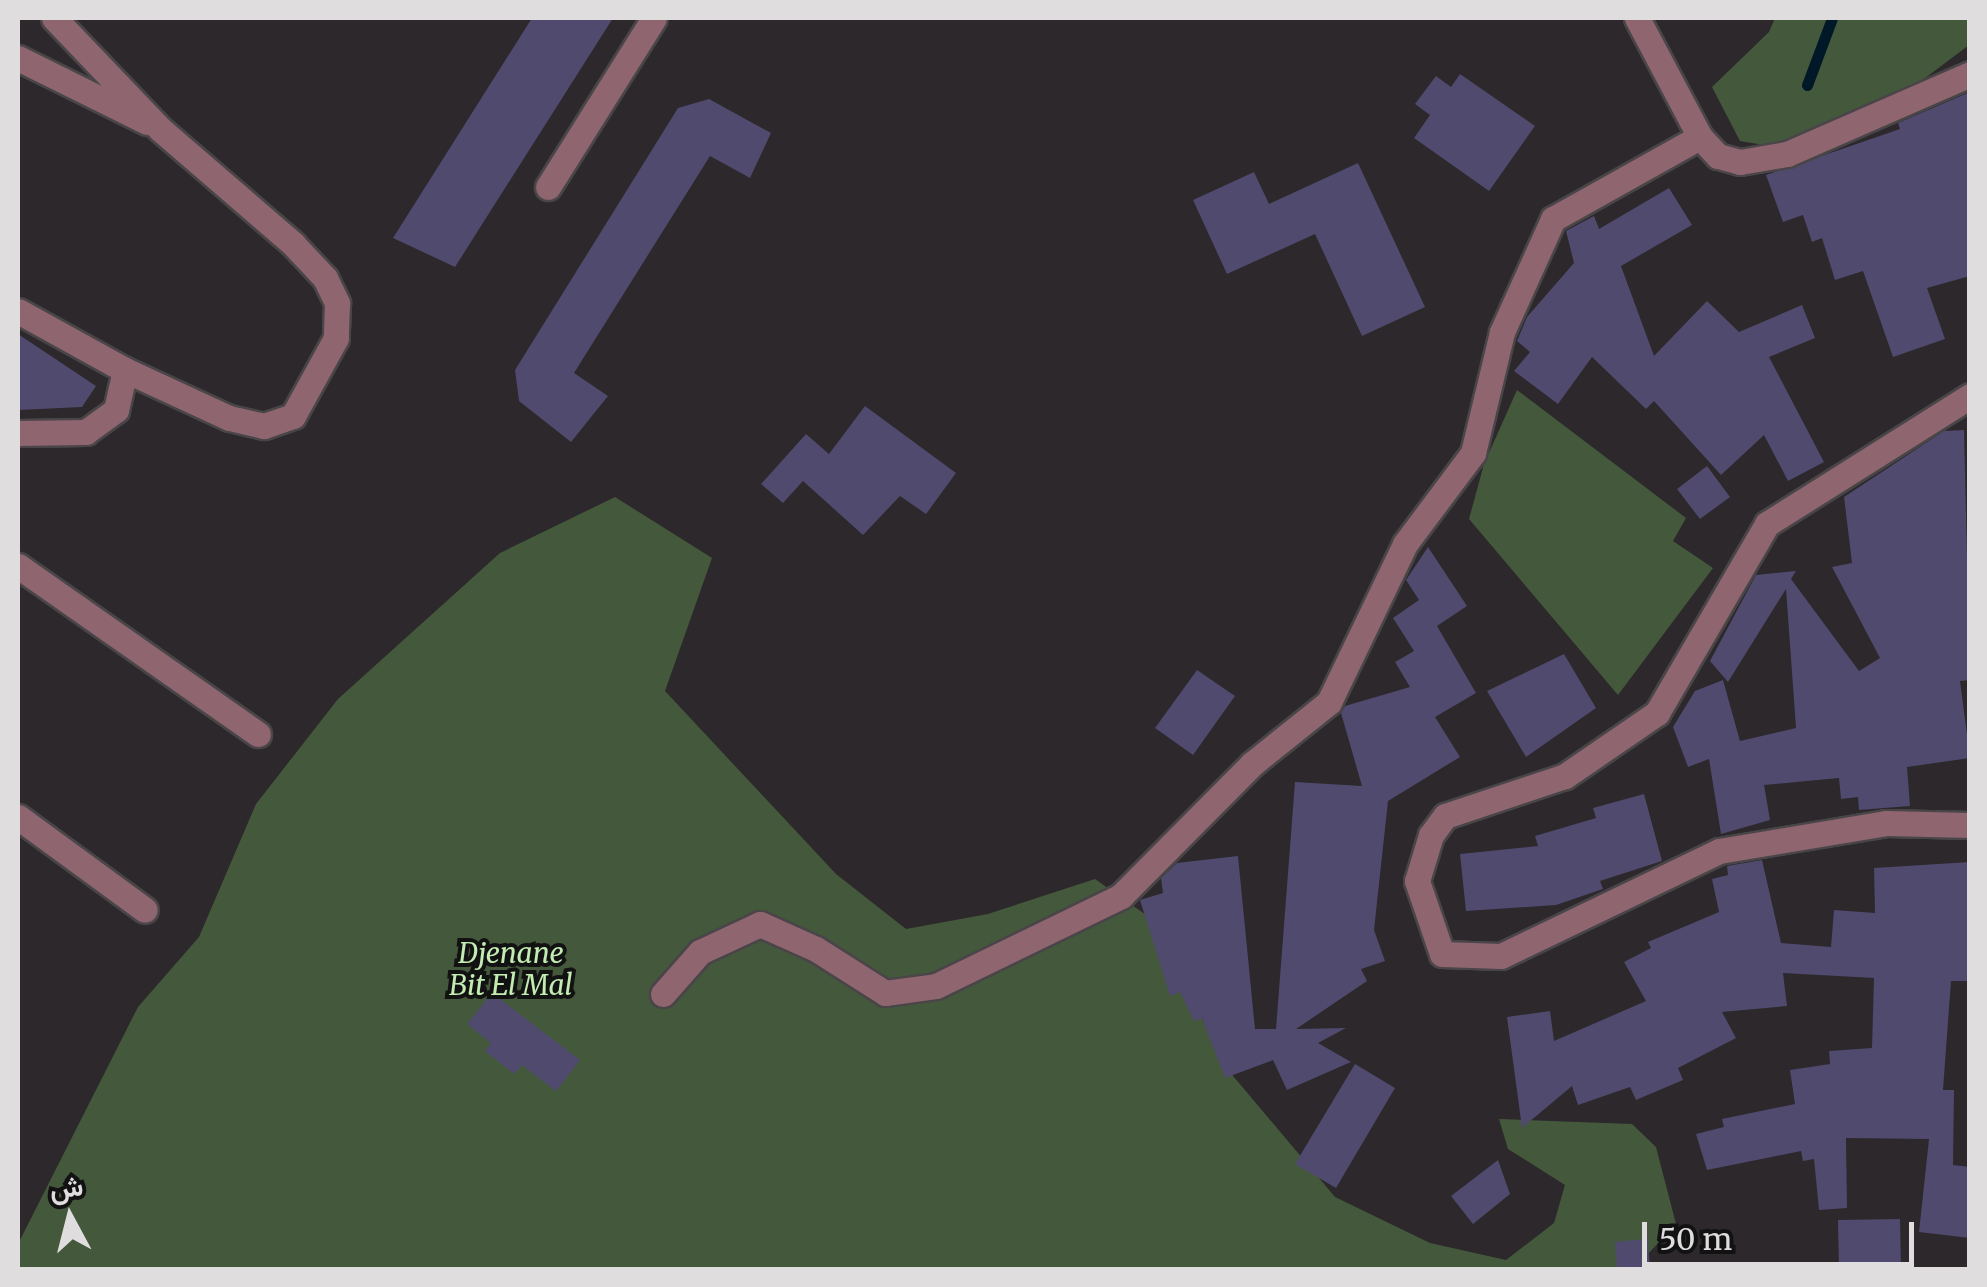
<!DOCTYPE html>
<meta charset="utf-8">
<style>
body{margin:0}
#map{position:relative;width:1987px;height:1287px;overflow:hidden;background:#2c282b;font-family:Merriweather,Vazirmatn,serif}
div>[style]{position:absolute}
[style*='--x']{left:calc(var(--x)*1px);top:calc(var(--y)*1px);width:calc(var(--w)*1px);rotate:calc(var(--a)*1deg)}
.green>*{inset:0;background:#44593c}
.stream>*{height:11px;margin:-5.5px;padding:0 5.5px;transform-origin:5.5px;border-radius:5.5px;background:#001828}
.building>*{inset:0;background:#4f4a6e}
.roads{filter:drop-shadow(2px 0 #494548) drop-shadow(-2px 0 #494548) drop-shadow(0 2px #494548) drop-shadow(0 -2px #494548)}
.minor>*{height:25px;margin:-12.5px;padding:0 12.5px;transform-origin:12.5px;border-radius:12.5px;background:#8f6670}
span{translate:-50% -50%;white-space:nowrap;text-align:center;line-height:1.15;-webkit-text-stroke:8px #131213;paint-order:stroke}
.park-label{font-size:28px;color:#c2ecb1;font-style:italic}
.frame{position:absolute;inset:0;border:20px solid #e0dddf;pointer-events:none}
.north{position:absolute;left:20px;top:1167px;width:100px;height:100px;-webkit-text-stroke:8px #131213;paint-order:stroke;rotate:353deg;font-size:28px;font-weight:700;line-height:40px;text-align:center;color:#e0dddf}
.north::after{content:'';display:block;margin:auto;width:35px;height:45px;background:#e0dddf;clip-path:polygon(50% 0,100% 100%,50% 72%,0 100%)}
.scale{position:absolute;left:1642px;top:1222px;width:272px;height:45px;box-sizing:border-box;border:5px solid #e0dddf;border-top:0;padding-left:12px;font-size:30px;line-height:35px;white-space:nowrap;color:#e0dddf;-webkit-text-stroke:8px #131213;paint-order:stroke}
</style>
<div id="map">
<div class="green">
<i style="clip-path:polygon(1775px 18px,1969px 18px,1969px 45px,1904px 94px,1794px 150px,1740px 141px,1712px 87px,1769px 32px)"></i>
<i style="clip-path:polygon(1517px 390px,1686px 518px,1673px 541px,1713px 568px,1618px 695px,1469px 519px,1484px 464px)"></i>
<i style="clip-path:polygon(615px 497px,712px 558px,665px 691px,836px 874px,906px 929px,988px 914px,1095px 879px,1159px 924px,1223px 1064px,1335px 1197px,1430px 1243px,1506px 1260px,1554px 1223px,1565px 1185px,1508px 1149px,1499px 1119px,1632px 1124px,1656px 1147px,1676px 1224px,1633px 1270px,18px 1270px,18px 1244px,138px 1007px,199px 937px,256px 804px,338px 699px,500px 553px)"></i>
</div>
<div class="stream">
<i style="--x:1807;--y:85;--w:72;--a:-69.5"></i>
</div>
<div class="building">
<i style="clip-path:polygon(532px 18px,613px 18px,455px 267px,393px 238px)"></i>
<i style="clip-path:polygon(1460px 74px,1535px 126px,1489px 191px,1414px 138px,1430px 115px,1415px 104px,1436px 76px,1451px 87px)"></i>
<i style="clip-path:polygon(1970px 92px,1970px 276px,1927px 288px,1945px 339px,1893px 357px,1863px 271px,1835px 280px,1822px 238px,1812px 242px,1803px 215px,1783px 222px,1766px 175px,1900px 129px,1898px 123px)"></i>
<i style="clip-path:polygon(709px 99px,771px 133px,750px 178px,710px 156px,574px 373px,608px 396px,571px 442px,519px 401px,515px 370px,678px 108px)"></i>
<i style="clip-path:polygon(1358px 163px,1425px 307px,1362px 336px,1315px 234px,1227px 274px,1193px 200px,1254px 172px,1269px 204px)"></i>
<i style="clip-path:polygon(1669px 188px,1692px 225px,1621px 266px,1654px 356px,1707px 301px,1739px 332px,1802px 305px,1815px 338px,1769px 357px,1824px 462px,1788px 481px,1764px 435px,1721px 475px,1654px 401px,1646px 409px,1592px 357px,1558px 404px,1514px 371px,1530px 352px,1517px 341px,1527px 317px,1574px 263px,1566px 231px,1594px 216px,1599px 229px)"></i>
<i style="clip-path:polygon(18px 334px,96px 386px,82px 407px,18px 410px)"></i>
<i style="clip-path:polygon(865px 406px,956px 473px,926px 514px,900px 496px,863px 535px,803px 481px,783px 503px,761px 484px,806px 434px,829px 454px)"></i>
<i style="clip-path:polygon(1964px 430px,1970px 680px,1960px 681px,1970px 758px,1907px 767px,1910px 806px,1859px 810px,1858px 797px,1841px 799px,1839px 778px,1764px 785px,1770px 820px,1721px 834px,1709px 759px,1688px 767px,1673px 727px,1695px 691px,1723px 680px,1740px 741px,1796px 728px,1786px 589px,1728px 682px,1710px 661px,1756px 575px,1796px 571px,1791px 579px,1859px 671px,1880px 658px,1832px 567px,1852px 563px,1844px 497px,1944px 431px)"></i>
<i style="clip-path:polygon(1707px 466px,1730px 497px,1700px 519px,1677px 489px)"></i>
<i style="clip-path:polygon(1428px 547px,1467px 606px,1437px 626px,1476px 693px,1435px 717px,1460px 757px,1388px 801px,1374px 930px,1385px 961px,1361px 969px,1367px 981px,1296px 1029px,1346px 1028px,1318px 1043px,1351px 1062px,1287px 1090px,1273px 1060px,1225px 1078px,1202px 1018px,1194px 1021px,1180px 992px,1170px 996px,1140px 900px,1163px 893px,1161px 878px,1177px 863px,1238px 856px,1255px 1029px,1276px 1029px,1295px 782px,1362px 786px,1341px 713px,1345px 706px,1410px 687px,1395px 662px,1414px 651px,1393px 618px,1419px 600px,1406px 580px)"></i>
<i style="clip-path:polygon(1564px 654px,1596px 708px,1526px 757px,1487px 691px)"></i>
<i style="clip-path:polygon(1197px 670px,1235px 696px,1193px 755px,1155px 728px)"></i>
<i style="clip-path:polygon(1644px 794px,1662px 861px,1600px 881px,1603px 889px,1556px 905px,1466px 911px,1460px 854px,1538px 846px,1535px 836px,1596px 818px,1593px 808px)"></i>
<i style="clip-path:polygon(1762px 860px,1781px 943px,1831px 947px,1834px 910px,1875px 913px,1874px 868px,1970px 862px,1970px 981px,1951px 981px,1943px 1090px,1954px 1090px,1953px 1165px,1970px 1167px,1970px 1238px,1919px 1232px,1929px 1139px,1846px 1138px,1847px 1208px,1819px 1210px,1814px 1159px,1803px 1161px,1801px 1151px,1707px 1170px,1696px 1134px,1724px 1127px,1722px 1119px,1795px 1104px,1790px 1070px,1830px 1064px,1829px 1051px,1872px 1048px,1874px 978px,1783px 973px,1787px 1006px,1722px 1012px,1736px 1038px,1678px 1068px,1683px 1080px,1636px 1100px,1630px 1087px,1578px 1105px,1572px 1086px,1522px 1128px,1507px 1017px,1550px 1011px,1554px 1041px,1646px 1001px,1624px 962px,1651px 948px,1648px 942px,1719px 912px,1712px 879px,1728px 875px,1727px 866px)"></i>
<i style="clip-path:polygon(492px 993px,580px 1060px,556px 1091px,522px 1065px,514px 1074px,485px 1051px,491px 1043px,467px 1024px)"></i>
<i style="clip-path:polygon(1355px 1064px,1395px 1088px,1336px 1188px,1295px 1164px)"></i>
<i style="clip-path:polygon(1498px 1160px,1510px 1194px,1473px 1224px,1451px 1196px)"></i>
<i style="clip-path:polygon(1900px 1219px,1901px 1270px,1839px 1270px,1838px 1220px)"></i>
<i style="clip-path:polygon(1648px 1239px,1650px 1270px,1617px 1270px,1615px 1242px)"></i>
</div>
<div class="roads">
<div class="minor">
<i style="--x:54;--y:18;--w:153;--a:46.3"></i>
<i style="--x:160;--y:129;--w:176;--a:40.8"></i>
<i style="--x:293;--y:244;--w:47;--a:46.7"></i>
<i style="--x:325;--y:278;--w:28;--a:64"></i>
<i style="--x:337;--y:303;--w:35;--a:92"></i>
<i style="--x:336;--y:338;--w:89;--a:118.9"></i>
<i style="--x:293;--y:416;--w:31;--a:161"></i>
<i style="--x:264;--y:426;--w:36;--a:-167"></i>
<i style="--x:229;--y:418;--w:115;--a:-155.2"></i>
<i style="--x:1637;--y:18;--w:135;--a:62.1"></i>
<i style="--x:1700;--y:137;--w:26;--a:47"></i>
<i style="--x:1718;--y:156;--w:23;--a:15"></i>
<i style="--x:1740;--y:162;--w:48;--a:-9.7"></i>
<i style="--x:1787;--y:154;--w:200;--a:-23.6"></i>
<i style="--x:18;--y:58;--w:144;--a:26.4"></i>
<i style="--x:548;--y:187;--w:199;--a:-57.9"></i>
<i style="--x:18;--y:311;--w:122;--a:28.9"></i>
<i style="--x:125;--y:370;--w:41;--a:102.7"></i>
<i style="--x:116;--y:410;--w:37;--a:144"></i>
<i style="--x:86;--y:432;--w:68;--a:179.2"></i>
<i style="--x:1970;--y:396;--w:240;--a:147.8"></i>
<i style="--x:1767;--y:524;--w:219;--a:120.2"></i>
<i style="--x:1657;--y:713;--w:112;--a:145.6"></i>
<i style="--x:1565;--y:776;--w:126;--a:161.6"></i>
<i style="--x:1445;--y:816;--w:24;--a:126"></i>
<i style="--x:1431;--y:835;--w:48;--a:106.9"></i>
<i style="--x:1417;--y:881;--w:77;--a:71.1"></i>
<i style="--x:1442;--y:954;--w:59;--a:1.9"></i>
<i style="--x:1501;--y:956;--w:242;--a:-25.7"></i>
<i style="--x:1719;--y:851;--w:169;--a:-9.5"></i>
<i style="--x:1886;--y:823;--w:84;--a:1.4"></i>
<i style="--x:18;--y:566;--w:293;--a:35"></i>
<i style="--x:18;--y:817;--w:157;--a:36.2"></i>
<i style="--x:663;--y:994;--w:56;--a:-48.6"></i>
<i style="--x:700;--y:952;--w:66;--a:-25"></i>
<i style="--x:760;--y:924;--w:61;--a:24.1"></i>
<i style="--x:816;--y:949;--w:82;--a:32.5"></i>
<i style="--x:885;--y:993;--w:51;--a:-7.8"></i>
<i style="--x:936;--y:986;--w:206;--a:-25.9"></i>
<i style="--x:1121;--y:896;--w:186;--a:-45.2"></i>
<i style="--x:1252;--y:764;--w:99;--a:-38.8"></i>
<i style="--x:1329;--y:702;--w:175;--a:-64.3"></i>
<i style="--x:1405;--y:544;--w:114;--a:-53.2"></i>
<i style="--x:1473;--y:453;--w:124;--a:-76.5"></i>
<i style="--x:1502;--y:332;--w:124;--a:-65.7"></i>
<i style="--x:1553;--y:219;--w:168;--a:-29.2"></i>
</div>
</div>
<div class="park-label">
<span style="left:511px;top:969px">Djenane<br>Bit El Mal</span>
</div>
<div class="frame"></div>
<div class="north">ش</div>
<div class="scale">50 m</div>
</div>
